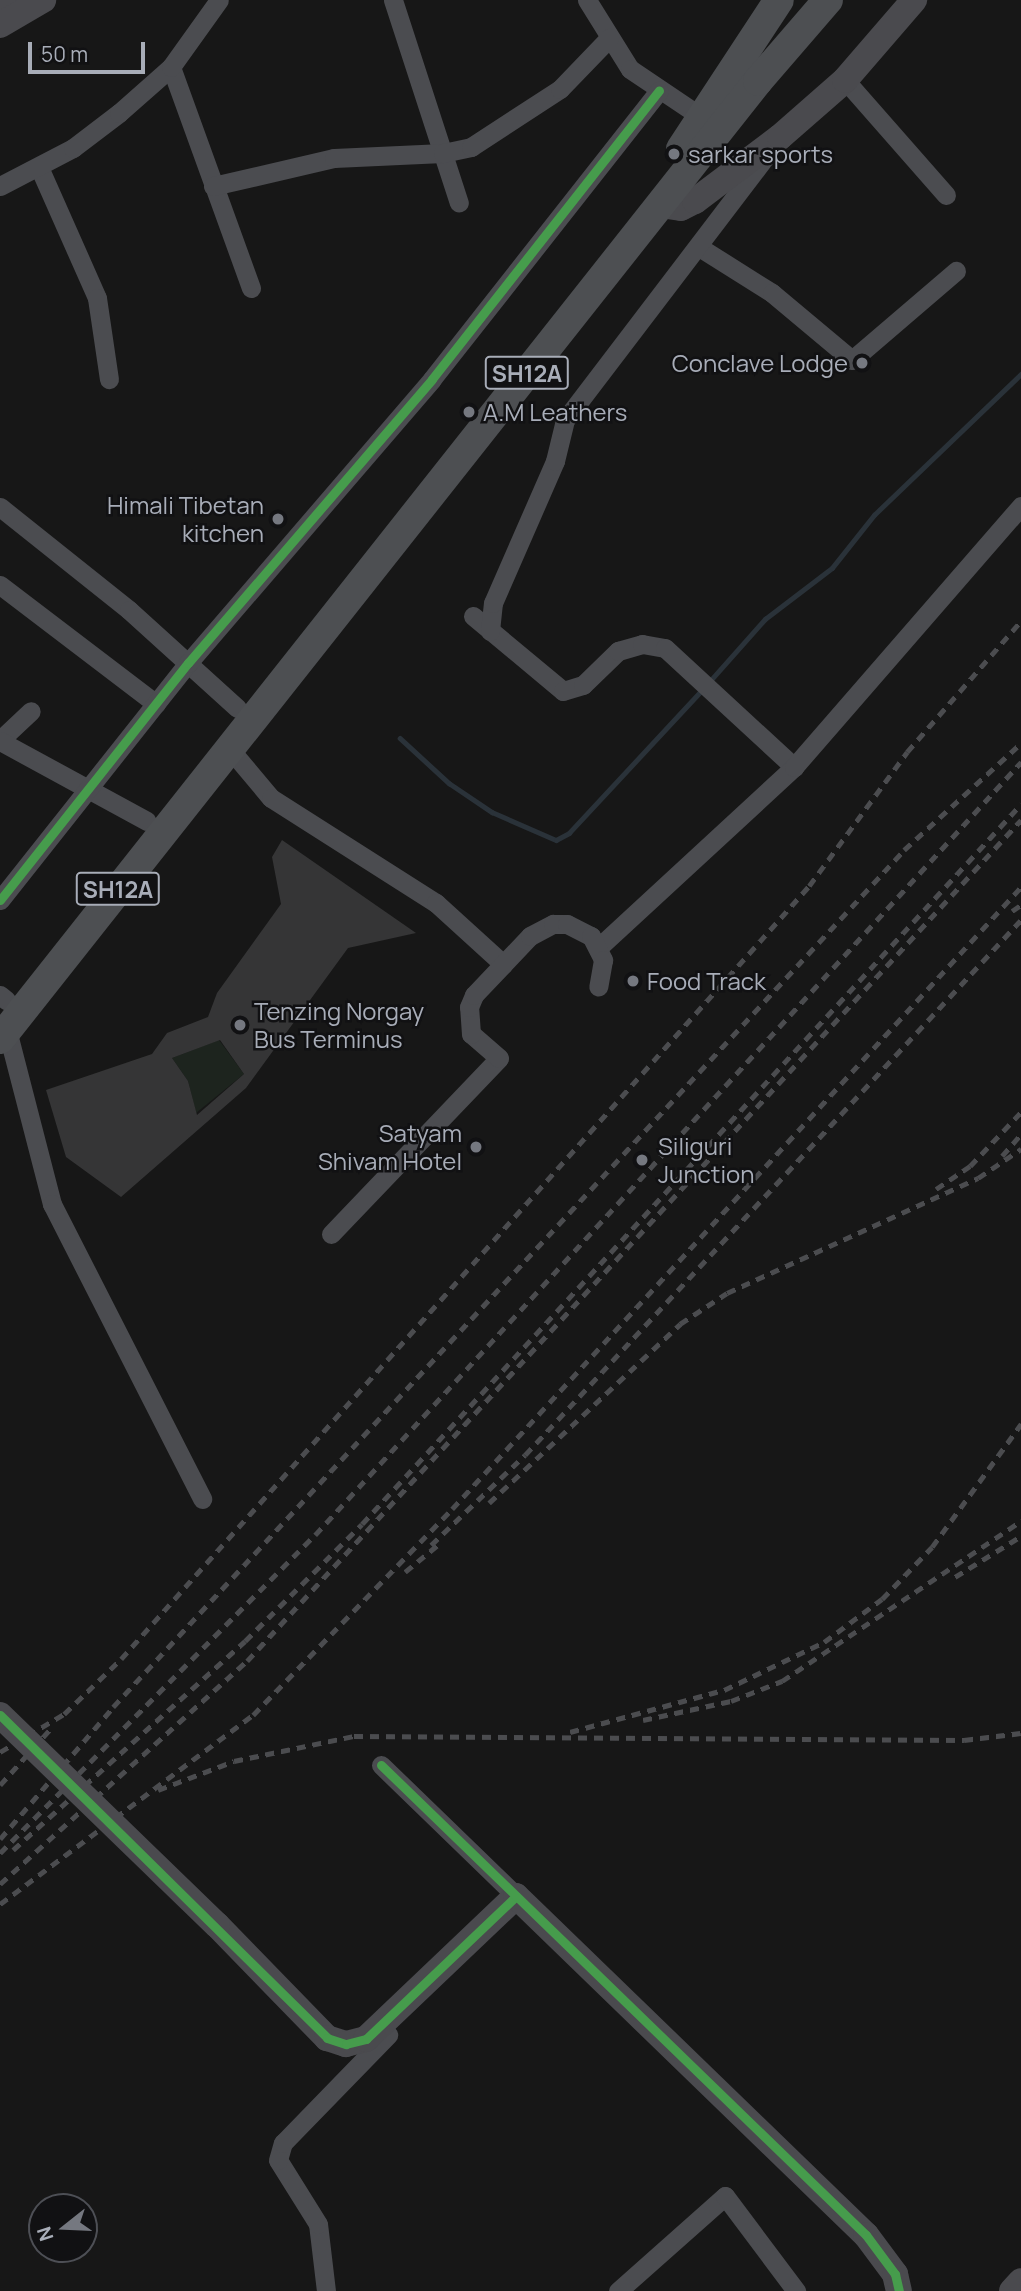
<!DOCTYPE html>
<style>
body{margin:0}
#map{position:relative;width:1021px;height:2291px;overflow:hidden;background:#171717;font-family:Manrope,sans-serif}
div>[style]{position:absolute}
[style*='--x']{left:calc(var(--x)*1px);top:calc(var(--y)*1px);width:calc(var(--w)*1px);rotate:calc(var(--a)*1deg)}
.green>*{inset:0;background:#1d241e}
.stream>*{height:4.5px;margin:-2.25px;padding:0 2.25px;transform-origin:2.25px;border-radius:2.25px;background:#2a3239}
.building>*{inset:0;background:#353536}
.street>*{height:19px;margin:-9.5px;padding:0 9.5px;transform-origin:9.5px;border-radius:9.5px;background:#4b4c50}
.secondary>*{height:26px;margin:-13px;padding:0 13px;transform-origin:13px;border-radius:13px;background:#4a4a4e}
.primary>*{height:30px;margin:-15px;padding:0 15px;transform-origin:15px;border-radius:15px;background:#4d4f52}
.rail>*{height:4.5px;margin-top:-2.25px;transform-origin:0;background:repeating-linear-gradient(90deg,#4b4c4f 0 9px,transparent 0 16px)}
.secondary-bridge>*{height:26px;margin:-13px;padding:0 13px;transform-origin:13px;border-radius:13px;background:#4a4a4e}
.cycleway>*{height:9px;margin:-4.5px;padding:0 4.5px;transform-origin:4.5px;border-radius:4.5px;background:#469c4c}
.dots>*{width:19px;height:19px;translate:-50% -50%;box-sizing:border-box;border:4px solid #111113;border-radius:50%}
span{translate:-50% -50%;white-space:nowrap;text-align:center;line-height:1.15;-webkit-text-stroke:5px #111113;paint-order:stroke}
.shield-label span{padding:2px 5px;background:#111113;border:2px solid;border-radius:5px;-webkit-text-stroke-width:0}
.shield-label{font-size:23px;color:#a8adb8;font-weight:700}
.poi-label{font-size:24px;color:#a8adb8}
.left{translate:0 -50%;text-align:left}
.right{translate:-100% -50%;text-align:right}
.north{position:absolute;left:28px;top:2193px;width:70px;height:70px;box-sizing:border-box;background:#111113;border:2px solid #4d4f55;border-radius:50%;rotate:252deg;font-size:19px;font-weight:700;line-height:28px;text-align:center;color:#a8adb8}
.north::after{content:'';display:block;margin:auto;width:24px;height:32px;background:#757880;clip-path:polygon(50% 0,100% 100%,50% 72%,0 100%)}
.scale{position:absolute;left:28px;top:42px;width:117px;height:32px;box-sizing:border-box;border:4px solid #a8adb8;border-top:0;padding-left:9px;font-size:21px;line-height:24px;white-space:nowrap;color:#a8adb8;-webkit-text-stroke:5px #111113;paint-order:stroke}
</style>
<div id="map">
<div class="green">
<i style="clip-path:polygon(219px 1040px,244px 1074px,196px 1113px,188px 1081px,172px 1058px)"></i>
</div>
<div class="stream">
<i style="--x:710;--y:681;--w:83;--a:-48.4"></i>
<i style="--x:765;--y:619;--w:84;--a:-37.3"></i>
<i style="--x:832;--y:568;--w:68;--a:-51.6"></i>
<i style="--x:874;--y:515;--w:204;--a:-43.8"></i>
<i style="--x:400;--y:738;--w:67;--a:42.6"></i>
<i style="--x:449;--y:783;--w:52;--a:34"></i>
<i style="--x:492;--y:812;--w:70;--a:23.6"></i>
<i style="--x:556;--y:840;--w:15;--a:-28"></i>
<i style="--x:569;--y:833;--w:195;--a:-47.1"></i>
</div>
<div class="building">
<i style="clip-path:polygon(evenodd,282px 840px,416px 933px,348px 948px,246px 1088px,121px 1197px,66px 1157px,46px 1090px,152px 1054px,167px 1033px,208px 1017px,217px 993px,281px 904px,272px 857px,282px 840px,220px 1040px,244px 1074px,197px 1115px,188px 1081px,172px 1058px,220px 1040px)"></i>
</div>
<div class="street">
<i style="--x:393;--y:0;--w:213;--a:72"></i>
<i style="--x:587;--y:0;--w:81;--a:58.1"></i>
<i style="--x:630;--y:69;--w:88;--a:33.9"></i>
<i style="--x:171;--y:67;--w:235;--a:70.1"></i>
<i style="--x:845;--y:80;--w:153;--a:48.7"></i>
<i style="--x:39;--y:167;--w:143;--a:66.1"></i>
<i style="--x:97;--y:298;--w:82;--a:81.6"></i>
<i style="--x:0;--y:186;--w:82;--a:-27.5"></i>
<i style="--x:73;--y:148;--w:58;--a:-37.3"></i>
<i style="--x:119;--y:113;--w:69;--a:-41.5"></i>
<i style="--x:171;--y:67;--w:82;--a:-54.4"></i>
<i style="--x:213;--y:186;--w:124;--a:-13"></i>
<i style="--x:334;--y:158;--w:109;--a:-2.6"></i>
<i style="--x:443;--y:153;--w:29;--a:-12"></i>
<i style="--x:471;--y:147;--w:106;--a:-33.1"></i>
<i style="--x:560;--y:89;--w:71;--a:-46.1"></i>
<i style="--x:699;--y:247;--w:86;--a:32.2"></i>
<i style="--x:772;--y:293;--w:104;--a:39.9"></i>
<i style="--x:852;--y:360;--w:137;--a:-40.6"></i>
<i style="--x:0;--y:507;--w:165;--a:38.6"></i>
<i style="--x:129;--y:610;--w:146;--a:42.2"></i>
<i style="--x:0;--y:585;--w:196;--a:37.3"></i>
<i style="--x:473;--y:616;--w:117;--a:39.8"></i>
<i style="--x:563;--y:691;--w:21;--a:-17"></i>
<i style="--x:583;--y:685;--w:49;--a:-44.2"></i>
<i style="--x:618;--y:651;--w:25;--a:-16"></i>
<i style="--x:642;--y:644;--w:23;--a:10"></i>
<i style="--x:665;--y:648;--w:176;--a:42.7"></i>
<i style="--x:490;--y:631;--w:28;--a:-84"></i>
<i style="--x:493;--y:603;--w:155;--a:-66.4"></i>
<i style="--x:555;--y:461;--w:42;--a:-76.3"></i>
<i style="--x:565;--y:420;--w:333;--a:-52.7"></i>
<i style="--x:0;--y:740;--w:42;--a:-43.1"></i>
<i style="--x:0;--y:741;--w:167;--a:28.6"></i>
<i style="--x:229;--y:748;--w:65;--a:50"></i>
<i style="--x:271;--y:798;--w:196;--a:32.5"></i>
<i style="--x:436;--y:903;--w:91;--a:42.3"></i>
<i style="--x:0;--y:900;--w:303;--a:-51.6"></i>
<i style="--x:188;--y:663;--w:374;--a:-49.3"></i>
<i style="--x:432;--y:379;--w:367;--a:-51.8"></i>
<i style="--x:599;--y:947;--w:265;--a:-42.7"></i>
<i style="--x:794;--y:767;--w:346;--a:-49"></i>
<i style="--x:0;--y:995;--w:8;--a:40"></i>
<i style="--x:7;--y:1030;--w:180;--a:75.5"></i>
<i style="--x:52;--y:1204;--w:331;--a:63"></i>
<i style="--x:331;--y:1234;--w:243;--a:-46.3"></i>
<i style="--x:499;--y:1058;--w:37;--a:-139"></i>
<i style="--x:471;--y:1034;--w:27;--a:-94"></i>
<i style="--x:469;--y:1007;--w:13;--a:-67"></i>
<i style="--x:474;--y:995;--w:81;--a:-46.5"></i>
<i style="--x:530;--y:936;--w:26;--a:-28"></i>
<i style="--x:553;--y:924;--w:14;--a:0"></i>
<i style="--x:567;--y:924;--w:27;--a:27"></i>
<i style="--x:591;--y:936;--w:27;--a:63"></i>
<i style="--x:603;--y:960;--w:27;--a:100"></i>
<i style="--x:381;--y:1765;--w:188;--a:44.1"></i>
<i style="--x:326;--y:2291;--w:67;--a:-96.8"></i>
<i style="--x:318;--y:2224;--w:75;--a:-122"></i>
<i style="--x:278;--y:2160;--w:18;--a:-74"></i>
<i style="--x:283;--y:2143;--w:151;--a:-45.8"></i>
<i style="--x:618;--y:2291;--w:143;--a:-41.6"></i>
<i style="--x:725;--y:2196;--w:119;--a:53.2"></i>
</div>
<div class="secondary">
<i style="--x:0;--y:3;--w:6;--a:-31"></i>
<i style="--x:0;--y:25;--w:50;--a:-30.2"></i>
<i style="--x:660;--y:205;--w:21;--a:8"></i>
<i style="--x:681;--y:208;--w:16;--a:-27"></i>
<i style="--x:695;--y:201;--w:106;--a:-37"></i>
<i style="--x:780;--y:137;--w:86;--a:-41.2"></i>
<i style="--x:845;--y:80;--w:106;--a:-49.2"></i>
<i style="--x:217;--y:1925;--w:158;--a:45.8"></i>
<i style="--x:327;--y:2038;--w:20;--a:18"></i>
<i style="--x:346;--y:2044;--w:21;--a:-14"></i>
<i style="--x:366;--y:2039;--w:207;--a:-43.6"></i>
<i style="--x:516;--y:1896;--w:487;--a:44.1"></i>
<i style="--x:866;--y:2235;--w:49;--a:53.4"></i>
<i style="--x:895;--y:2274;--w:17;--a:77"></i>
<i style="--x:1012;--y:2291;--w:13;--a:-48"></i>
</div>
<div class="primary">
<i style="--x:681;--y:149;--w:178;--a:-56.7"></i>
<i style="--x:0;--y:1039;--w:1222;--a:-51.65"></i>
<i style="--x:758;--y:81;--w:107;--a:-49.2"></i>
</div>
<div class="rail">
<i style="--x:1012;--y:911;--w:11;--a:-34"></i>
<i style="--x:1002;--y:1156;--w:29;--a:-49"></i>
<i style="--x:936;--y:1189;--w:41;--a:-34.1"></i>
<i style="--x:970;--y:1166;--w:74;--a:-46.6"></i>
<i style="--x:489;--y:1503;--w:262;--a:-43.1"></i>
<i style="--x:680;--y:1324;--w:56;--a:-33.4"></i>
<i style="--x:727;--y:1293;--w:276;--a:-24.6"></i>
<i style="--x:978;--y:1178;--w:52;--a:-34"></i>
<i style="--x:431;--y:1545;--w:130;--a:-43.8"></i>
<i style="--x:525;--y:1455;--w:730;--a:-47.17"></i>
<i style="--x:405;--y:1572;--w:45;--a:-39.6"></i>
<i style="--x:955;--y:1577;--w:78;--a:-31.8"></i>
<i style="--x:643;--y:1720;--w:90;--a:-12.2"></i>
<i style="--x:731;--y:1701;--w:55;--a:-21.4"></i>
<i style="--x:782;--y:1681;--w:288;--a:-33.8"></i>
<i style="--x:570;--y:1732;--w:160;--a:-15.3"></i>
<i style="--x:724;--y:1690;--w:111;--a:-25.6"></i>
<i style="--x:824;--y:1642;--w:72;--a:-36.6"></i>
<i style="--x:882;--y:1599;--w:72;--a:-46.1"></i>
<i style="--x:932;--y:1547;--w:152;--a:-54.1"></i>
<i style="--x:0;--y:1752;--w:74;--a:-30.7"></i>
<i style="--x:64;--y:1714;--w:79;--a:-44"></i>
<i style="--x:121;--y:1659;--w:1035;--a:-48.33"></i>
<i style="--x:809;--y:886;--w:166;--a:-53.8"></i>
<i style="--x:907;--y:752;--w:174;--a:-49"></i>
<i style="--x:0;--y:1785;--w:78;--a:-48.1"></i>
<i style="--x:158;--y:1790;--w:81;--a:-20.9"></i>
<i style="--x:234;--y:1761;--w:123;--a:-11.8"></i>
<i style="--x:354;--y:1736;--w:610;--a:0.38"></i>
<i style="--x:964;--y:1740;--w:57;--a:-7"></i>
<i style="--x:0;--y:1839;--w:174;--a:-49.4"></i>
<i style="--x:113;--y:1707;--w:1166;--a:-47.29"></i>
<i style="--x:904;--y:850;--w:159;--a:-42.4"></i>
<i style="--x:13;--y:1850;--w:312;--a:-42"></i>
<i style="--x:245;--y:1641;--w:165;--a:-45"></i>
<i style="--x:362;--y:1524;--w:976;--a:-47.53"></i>
<i style="--x:0;--y:1853;--w:448;--a:-45.3"></i>
<i style="--x:315;--y:1535;--w:1047;--a:-47.59"></i>
<i style="--x:0;--y:1884;--w:333;--a:-42.1"></i>
<i style="--x:247;--y:1661;--w:1143;--a:-47.38"></i>
<i style="--x:0;--y:1904;--w:316;--a:-36.8"></i>
<i style="--x:253;--y:1715;--w:286;--a:-46"></i>
<i style="--x:452;--y:1509;--w:843;--a:-47.55"></i>
</div>
<div class="secondary-bridge">
<i style="--x:0;--y:1715;--w:302;--a:44.1"></i>
</div>
<div class="cycleway">
<i style="--x:0;--y:900;--w:303;--a:-51.6"></i>
<i style="--x:188;--y:663;--w:374;--a:-49.3"></i>
<i style="--x:432;--y:379;--w:367;--a:-51.8"></i>
<i style="--x:0;--y:1715;--w:460;--a:44.6"></i>
<i style="--x:327;--y:2038;--w:20;--a:18"></i>
<i style="--x:346;--y:2044;--w:21;--a:-14"></i>
<i style="--x:366;--y:2039;--w:207;--a:-43.6"></i>
<i style="--x:381;--y:1765;--w:675;--a:44.1"></i>
<i style="--x:866;--y:2235;--w:49;--a:53.4"></i>
<i style="--x:895;--y:2274;--w:17;--a:77"></i>
</div>
<div class="dots">
<i style="left:674px;top:154px;background:#757880"></i>
<i style="left:862px;top:363px;background:#757880"></i>
<i style="left:469px;top:412px;background:#757880"></i>
<i style="left:278px;top:519px;background:#757880"></i>
<i style="left:633px;top:981px;background:#757880"></i>
<i style="left:240px;top:1025px;background:#757880"></i>
<i style="left:476px;top:1147px;background:#757880"></i>
<i style="left:642px;top:1160px;background:#757880"></i>
</div>
<div class="shield-label">
<span style="left:527px;top:373px">SH12A</span>
<span style="left:118px;top:889px">SH12A</span>
</div>
<div class="poi-label">
<span class="left" style="left:688px;top:154px">sarkar sports</span>
<span class="right" style="left:848px;top:363px">Conclave Lodge</span>
<span class="left" style="left:483px;top:412px">A.M Leathers</span>
<span class="right" style="left:264px;top:519px">Himali Tibetan<br>kitchen</span>
<span class="left" style="left:647px;top:981px">Food Track</span>
<span class="left" style="left:254px;top:1025px">Tenzing Norgay<br>Bus Terminus</span>
<span class="right" style="left:462px;top:1147px">Satyam<br>Shivam Hotel</span>
<span class="left" style="left:658px;top:1160px">Siliguri<br>Junction</span>
</div>
<div class="north">N</div>
<div class="scale">50 m</div>
</div>
